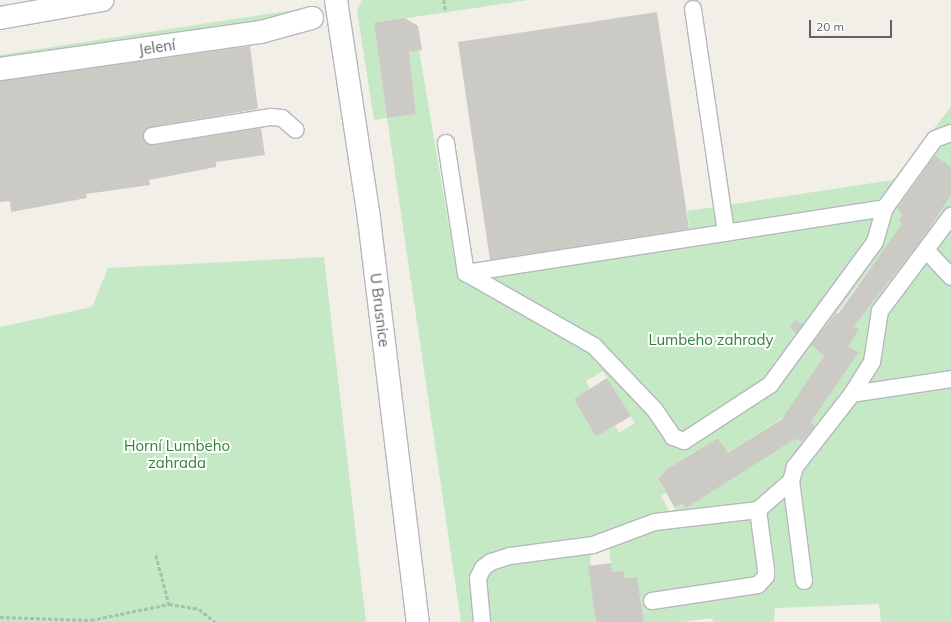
<!DOCTYPE html>
<meta charset="utf-8">
<style>
body{margin:0}
#map{position:relative;width:951px;height:622px;overflow:hidden;background:#f1efe8;font-family:Mulish,sans-serif}
div>[style]{position:absolute}
[style*='--x']{left:calc(var(--x)*1px);top:calc(var(--y)*1px);width:calc(var(--w)*1px);rotate:calc(var(--a)*1deg)}
.green>*{inset:0;background:#c5e8c5}
.building>*{inset:0;background:#cccac5}
.path>*{height:2.5px;margin-top:-1.25px;transform-origin:0;background:repeating-linear-gradient(90deg,#9cc7a9 0 4px,transparent 0 6px)}
.roads{filter:drop-shadow(1px 0 #b5b8bc) drop-shadow(-1px 0 #b5b8bc) drop-shadow(0 1px #b5b8bc) drop-shadow(0 -1px #b5b8bc)}
.service>*{height:16px;margin:-8px;padding:0 8px;transform-origin:8px;border-radius:8px;background:#fff}
.minor>*{height:22px;margin:-11px;padding:0 11px;transform-origin:11px;border-radius:11px;background:#fff}
.secondary>*{height:22px;margin:-11px;padding:0 11px;transform-origin:11px;border-radius:11px;background:#fff}
span{translate:-50% -50%;white-space:nowrap;text-align:center;line-height:1.15;-webkit-text-stroke:4px #fff;paint-order:stroke}
.street-label{font-size:15px;color:#5f6368}
.park-label{font-size:15px;color:#348238}
.scale{position:absolute;left:809px;top:20px;width:83px;height:18px;box-sizing:border-box;border:2px solid #5f6368;border-top:0;padding-left:5px;font-size:12px;line-height:14px;white-space:nowrap;color:#5f6368;-webkit-text-stroke:3px #fff;paint-order:stroke}
</style>
<div id="map">
<div class="green">
<i style="clip-path:polygon(evenodd,362px 0,528px 0,374px 23px,387px 118px,416px 114px,409px 52px,419px 50px,458px 280px,692px 244px,687px 211px,893px 180px,951px 107px,951px 167px,934px 154px,896px 207px,902px 215px,899px 221px,923px 238px,951px 195px,951px 622px,881px 622px,879px 604px,775px 608px,774px 622px,713px 622px,712px 618px,681px 622px,644px 622px,637px 577px,625px 578px,624px 571px,610px 573px,612px 572px,609px 546px,590px 555px,591px 566px,588px 566px,593px 578px,589px 579px,590px 582px,594px 582px,595px 618px,599px 622px,461px 622px,387px 118px,374px 120px,357px 11px,362px 0,886px 247px,904px 260px,854px 326px,858px 329px,848px 347px,858px 353px,811px 422px,818px 428px,806px 445px,795px 439px,686px 507px,683px 503px,670px 512px,661px 496px,666px 493px,658px 478px,665px 473px,664px 471px,718px 438px,728px 453px,785px 416px,824px 356px,812px 346px,886px 247px,362px 0,603px 371px,635px 423px,619px 433px,615px 426px,596px 437px,574px 399px,590px 389px,586px 381px,603px 371px)"></i>
<i style="clip-path:polygon(300px 9px,299px 12px,247px 29px,0 64px,0 55px)"></i>
<i style="clip-path:polygon(324px 257px,366px 622px,0 622px,0 327px,92px 307px,108px 268px)"></i>
</div>
<div class="building">
<i style="clip-path:polygon(657px 12px,689px 229px,490px 260px,458px 42px)"></i>
<i style="clip-path:polygon(405px 18px,418px 26px,422px 50px,409px 52px,416px 114px,387px 118px,374px 23px)"></i>
<i style="clip-path:polygon(250px 46px,258px 109px,150px 127px,146px 129px,143px 137px,145px 142px,154px 145px,261px 128px,265px 155px,216px 162px,216px 167px,149px 180px,150px 185px,86px 194px,87px 198px,11px 212px,10px 201px,0 202px,0 81px)"></i>
<i style="clip-path:polygon(935px 155px,951px 167px,951px 195px,925px 235px,854px 326px,859px 329px,848px 347px,859px 352px,811px 422px,815px 426px,802px 442px,795px 439px,686px 508px,683px 503px,675px 508px,658px 478px,665px 473px,664px 471px,718px 438px,728px 453px,782px 419px,824px 356px,811px 345px,836px 313px,838px 314px,902px 224px,899px 221px,902px 215px,897px 208px)"></i>
<i style="clip-path:polygon(795px 320px,803px 324px,796px 333px,790px 328px)"></i>
<i style="clip-path:polygon(607px 378px,631px 416px,596px 437px,574px 399px)"></i>
<i style="clip-path:polygon(611px 563px,612px 572px,624px 571px,625px 578px,637px 577px,644px 622px,596px 622px,588px 566px)"></i>
</div>
<div class="path">
<i style="--x:444;--y:0;--w:12;--a:81"></i>
<i style="--x:156;--y:555;--w:51;--a:75.1"></i>
<i style="--x:0;--y:617;--w:91;--a:1.9"></i>
<i style="--x:91;--y:620;--w:80;--a:-11.6"></i>
<i style="--x:169;--y:604;--w:30;--a:9"></i>
<i style="--x:199;--y:609;--w:21;--a:39"></i>
</div>
<div class="roads">
<div class="service">
<i style="--x:693;--y:9;--w:226;--a:81.6"></i>
<i style="--x:152;--y:136;--w:121;--a:-9.1"></i>
<i style="--x:271;--y:117;--w:11;--a:5"></i>
<i style="--x:282;--y:118;--w:18;--a:41"></i>
<i style="--x:446;--y:143;--w:132;--a:81.3"></i>
<i style="--x:466;--y:273;--w:147;--a:29.7"></i>
<i style="--x:594;--y:346;--w:88;--a:46.4"></i>
<i style="--x:655;--y:410;--w:32;--a:56"></i>
<i style="--x:673;--y:437;--w:12;--a:20"></i>
<i style="--x:684;--y:441;--w:103;--a:-33.1"></i>
<i style="--x:770;--y:385;--w:177;--a:-53.7"></i>
<i style="--x:875;--y:242;--w:35;--a:-74"></i>
<i style="--x:885;--y:208;--w:85;--a:-54.1"></i>
<i style="--x:935;--y:139;--w:17;--a:-21"></i>
<i style="--x:926;--y:250;--w:37;--a:47"></i>
<i style="--x:466;--y:273;--w:424;--a:-8.8"></i>
<i style="--x:852;--y:394;--w:38;--a:-58"></i>
<i style="--x:872;--y:362;--w:52;--a:-81.1"></i>
<i style="--x:880;--y:311;--w:119;--a:-53.2"></i>
<i style="--x:804;--y:581;--w:101;--a:-97.4"></i>
<i style="--x:791;--y:481;--w:15;--a:-74"></i>
<i style="--x:795;--y:467;--w:93;--a:-52"></i>
<i style="--x:852;--y:394;--w:100;--a:-8.6"></i>
<i style="--x:652;--y:601;--w:107;--a:-8.6"></i>
<i style="--x:758;--y:585;--w:12;--a:-48"></i>
<i style="--x:766;--y:576;--w:6;--a:-90"></i>
<i style="--x:766;--y:570;--w:61;--a:-97.6"></i>
<i style="--x:482;--y:622;--w:44;--a:-95.2"></i>
<i style="--x:478;--y:578;--w:11;--a:-63"></i>
<i style="--x:483;--y:568;--w:10;--a:-37"></i>
<i style="--x:491;--y:562;--w:20;--a:-18"></i>
<i style="--x:510;--y:556;--w:84;--a:-7.5"></i>
<i style="--x:593;--y:545;--w:66;--a:-20.4"></i>
<i style="--x:655;--y:522;--w:104;--a:-6.6"></i>
<i style="--x:758;--y:510;--w:44;--a:-41.3"></i>
</div>
<div class="minor">
<i style="--x:336;--y:0;--w:221;--a:81.4"></i>
<i style="--x:369;--y:219;--w:406;--a:83.1"></i>
<i style="--x:0;--y:69;--w:264;--a:-8.1"></i>
<i style="--x:261;--y:32;--w:53;--a:-15.4"></i>
</div>
<div class="secondary">
<i style="--x:0;--y:18;--w:104;--a:-10"></i>
</div>
</div>
<div class="street-label">
<span style="left:157px;top:47px;rotate:-8deg">Jelení</span>
<span style="left:380px;top:310px;rotate:83deg">U Brusnice</span>
</div>
<div class="park-label">
<span style="left:711px;top:340px">Lumbeho zahrady</span>
<span style="left:177px;top:454px">Horní Lumbeho<br>zahrada</span>
</div>
<div class="scale">20 m</div>
</div>
